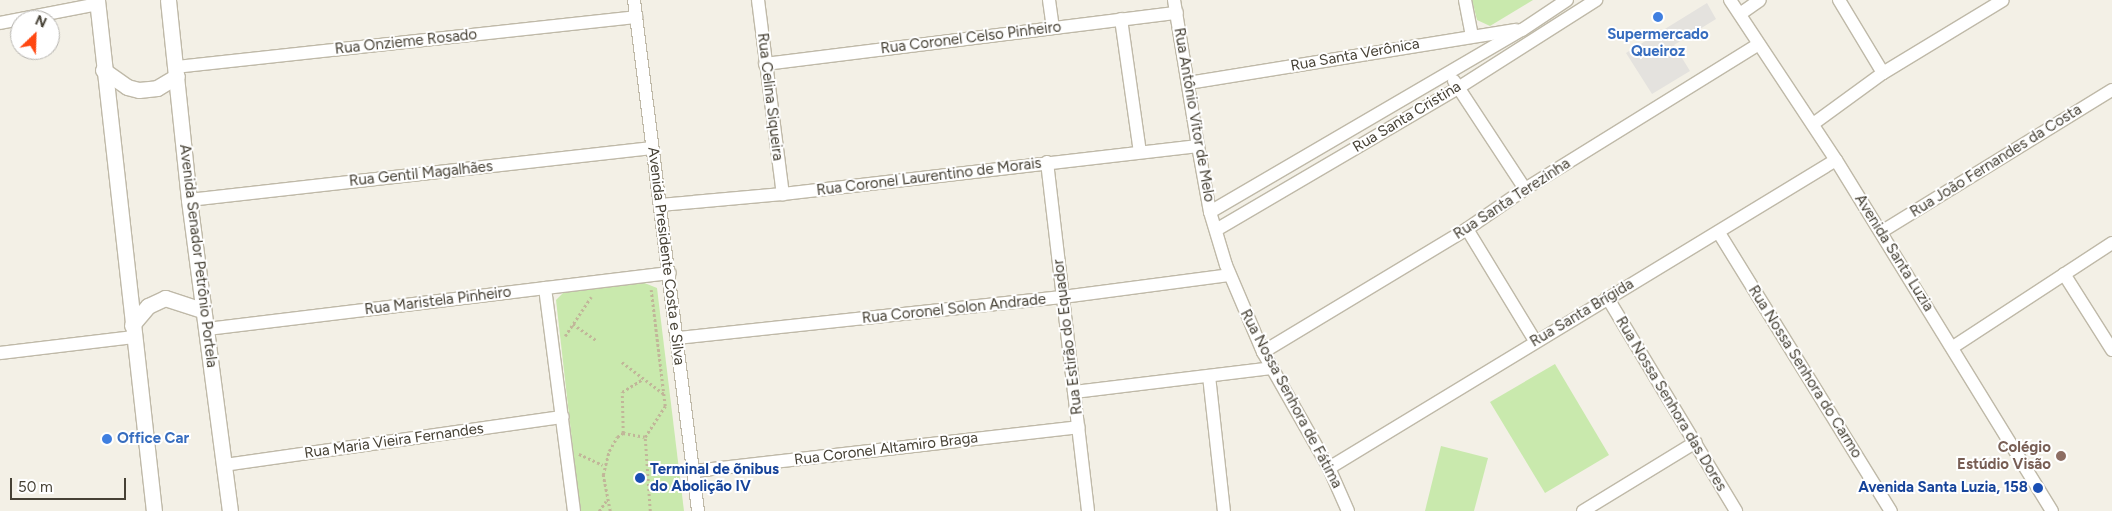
<!DOCTYPE html>
<meta charset="utf-8">
<style>
body{margin:0}
#map{position:relative;width:2112px;height:511px;overflow:hidden;background:#f3f0e6;font-family:Figtree,sans-serif}
div>[style]{position:absolute}
[style*='--x']{left:calc(var(--x)*1px);top:calc(var(--y)*1px);width:calc(var(--w)*1px);rotate:calc(var(--a)*1deg)}
.green>*{inset:0;background:#c9e9ad}
.parking>*{inset:0;background:#e4e2de}
.path>*{height:2.5px;margin-top:-1.25px;transform-origin:0;background:repeating-linear-gradient(90deg,#c1b699 0 2.5px,transparent 0 5px)}
.roads{filter:drop-shadow(1px 0 #bfb9a8) drop-shadow(-1px 0 #bfb9a8) drop-shadow(0 1px #bfb9a8) drop-shadow(0 -1px #bfb9a8)}
.minor>*{height:12px;margin:-6px;padding:0 6px;transform-origin:6px;border-radius:6px;background:#fff}
.tertiary>*{height:15px;margin:-7.5px;padding:0 7.5px;transform-origin:7.5px;border-radius:7.5px;background:#fff}
.dots>*{width:14px;height:14px;translate:-50% -50%;box-sizing:border-box;border:2px solid #fff;border-radius:50%}
span{translate:-50% -50%;white-space:nowrap;text-align:center;line-height:1.15;-webkit-text-stroke:4px #fff;paint-order:stroke}
.shop-label{font-size:15px;color:#366cbe;font-weight:700}
.left{translate:0 -50%;text-align:left}
.street-label{font-size:15px;color:#464135}
.education-label{font-size:15px;color:#785e54;font-weight:700}
.right{translate:-100% -50%;text-align:right}
.transit-label{font-size:15px;color:#164399;font-weight:700}
.north{position:absolute;left:10px;top:10px;width:50px;height:50px;box-sizing:border-box;background:#fff;border:1px solid #b5b3ae;border-radius:50%;rotate:24deg;font-size:14px;font-weight:700;line-height:20px;text-align:center;color:#464135}
.north::after{content:'';display:block;margin:auto;width:18px;height:22px;background:#ff4711;clip-path:polygon(50% 0,100% 100%,50% 72%,0 100%)}
.scale{position:absolute;left:10px;top:478px;width:116px;height:22px;box-sizing:border-box;border:2px solid #464135;border-top:0;padding-left:6px;font-size:15px;line-height:18px;white-space:nowrap;color:#464135;-webkit-text-stroke:4px #fff;paint-order:stroke}
</style>
<div id="map">
<div class="green">
<i style="clip-path:polygon(1472px 0,1533px 0,1490px 26px,1477px 20px)"></i>
<i style="clip-path:polygon(642px 282px,657px 288px,684px 511px,580px 511px,556px 300px,565px 291px)"></i>
<i style="clip-path:polygon(1555px 364px,1609px 455px,1545px 493px,1490px 402px)"></i>
<i style="clip-path:polygon(1441px 446px,1488px 458px,1474px 511px,1425px 511px)"></i>
</div>
<div class="parking">
<i style="clip-path:polygon(1707px 3px,1716px 19px,1674px 45px,1690px 71px,1652px 94px,1626px 53px)"></i>
</div>
<div class="path">
<i style="--x:573;--y:324;--w:29;--a:35"></i>
<i style="--x:565;--y:336;--w:47;--a:-56.3"></i>
<i style="--x:622;--y:362;--w:53;--a:37.3"></i>
<i style="--x:623;--y:433;--w:41;--a:-91.4"></i>
<i style="--x:622;--y:392;--w:25;--a:-32"></i>
<i style="--x:579;--y:454;--w:26;--a:25"></i>
<i style="--x:599;--y:511;--w:12;--a:-55"></i>
<i style="--x:610;--y:511;--w:37;--a:-101"></i>
<i style="--x:603;--y:475;--w:25;--a:-76"></i>
<i style="--x:609;--y:451;--w:16;--a:-60"></i>
<i style="--x:617;--y:437;--w:7;--a:-34"></i>
<i style="--x:623;--y:433;--w:22;--a:10"></i>
<i style="--x:650;--y:511;--w:74;--a:-93.9"></i>
<i style="--x:645;--y:437;--w:37;--a:-57"></i>
<i style="--x:665;--y:406;--w:117;--a:-96.9"></i>
</div>
<div class="roads">
<div class="minor">
<i style="--x:634;--y:0;--w:515;--a:82.86"></i>
<i style="--x:758;--y:0;--w:196;--a:82.7"></i>
<i style="--x:1049;--y:0;--w:28;--a:82"></i>
<i style="--x:1174;--y:0;--w:148;--a:80.7"></i>
<i style="--x:1198;--y:146;--w:67;--a:79.7"></i>
<i style="--x:1210;--y:212;--w:55;--a:73.2"></i>
<i style="--x:1226;--y:265;--w:95;--a:67"></i>
<i style="--x:1263;--y:352;--w:133;--a:60.4"></i>
<i style="--x:1329;--y:468;--w:47;--a:66.2"></i>
<i style="--x:1465;--y:0;--w:37;--a:79"></i>
<i style="--x:1730;--y:0;--w:192;--a:56.5"></i>
<i style="--x:1836;--y:160;--w:412;--a:58.4"></i>
<i style="--x:1839;--y:0;--w:85;--a:58.9"></i>
<i style="--x:1740;--y:14;--w:24;--a:-35"></i>
<i style="--x:1121;--y:19;--w:134;--a:81.9"></i>
<i style="--x:0;--y:23;--w:100;--a:-11"></i>
<i style="--x:765;--y:64;--w:415;--a:-7.1"></i>
<i style="--x:176;--y:67;--w:463;--a:-6.2"></i>
<i style="--x:1454;--y:81;--w:129;--a:56.7"></i>
<i style="--x:1188;--y:83;--w:332;--a:-9.2"></i>
<i style="--x:1813;--y:124;--w:87;--a:-36.1"></i>
<i style="--x:1883;--y:73;--w:140;--a:-31.3"></i>
<i style="--x:1047;--y:162;--w:351;--a:83.3"></i>
<i style="--x:189;--y:200;--w:466;--a:-6.4"></i>
<i style="--x:660;--y:205;--w:123;--a:-5.1"></i>
<i style="--x:783;--y:194;--w:418;--a:-6.6"></i>
<i style="--x:1210;--y:212;--w:361;--a:-30.3"></i>
<i style="--x:1522;--y:30;--w:54;--a:-33.7"></i>
<i style="--x:1467;--y:229;--w:131;--a:58.7"></i>
<i style="--x:1216;--y:230;--w:281;--a:-30.4"></i>
<i style="--x:1458;--y:88;--w:164;--a:-32.5"></i>
<i style="--x:1881;--y:232;--w:271;--a:-31.6"></i>
<i style="--x:1719;--y:233;--w:327;--a:58.3"></i>
<i style="--x:2064;--y:274;--w:90;--a:57.7"></i>
<i style="--x:545;--y:288;--w:225;--a:82.6"></i>
<i style="--x:1607;--y:297;--w:250;--a:58.9"></i>
<i style="--x:207;--y:329;--w:466;--a:-6.9"></i>
<i style="--x:678;--y:338;--w:387;--a:-6.1"></i>
<i style="--x:1063;--y:297;--w:167;--a:-7.5"></i>
<i style="--x:1953;--y:347;--w:190;--a:-33.2"></i>
<i style="--x:1263;--y:352;--w:238;--a:-31.1"></i>
<i style="--x:1467;--y:229;--w:70;--a:-34.6"></i>
<i style="--x:1525;--y:189;--w:275;--a:-31.8"></i>
<i style="--x:0;--y:353;--w:135;--a:-6.8"></i>
<i style="--x:1209;--y:376;--w:136;--a:83.7"></i>
<i style="--x:1074;--y:392;--w:199;--a:-6.9"></i>
<i style="--x:224;--y:465;--w:342;--a:-8.1"></i>
<i style="--x:1329;--y:468;--w:593;--a:-31.28"></i>
<i style="--x:694;--y:471;--w:387;--a:-6.5"></i>
<i style="--x:1583;--y:511;--w:132;--a:-31.4"></i>
</div>
<div class="tertiary">
<i style="--x:97;--y:0;--w:514;--a:83.64"></i>
<i style="--x:168;--y:0;--w:201;--a:84"></i>
<i style="--x:189;--y:200;--w:314;--a:82.5"></i>
<i style="--x:103;--y:70;--w:29;--a:35"></i>
<i style="--x:127;--y:87;--w:12;--a:14"></i>
<i style="--x:139;--y:90;--w:18;--a:-6"></i>
<i style="--x:157;--y:88;--w:23;--a:-31"></i>
<i style="--x:132;--y:325;--w:25;--a:-50"></i>
<i style="--x:148;--y:306;--w:19;--a:-25"></i>
<i style="--x:165;--y:298;--w:40;--a:18"></i>
</div>
</div>
<div class="dots">
<i style="left:1658px;top:17px;background:#3f7fe0"></i>
<i style="left:107px;top:439px;background:#3f7fe0"></i>
<i style="left:2061px;top:456px;background:#8d6e63"></i>
<i style="left:640px;top:478px;background:#1a4fb4"></i>
<i style="left:2038px;top:488px;background:#1a4fb4"></i>
</div>
<div class="shop-label">
<span style="left:1658px;top:43px">Supermercado<br>Queiroz</span>
<span class="left" style="left:117px;top:439px">Office Car</span>
</div>
<div class="street-label">
<span style="left:971px;top:38px;rotate:-7deg">Rua Coronel Celso Pinheiro</span>
<span style="left:406px;top:42px;rotate:-6deg">Rua Onzieme Rosado</span>
<span style="left:1355px;top:55px;rotate:-10deg">Rua Santa Verônica</span>
<span style="left:770px;top:97px;rotate:83deg">Rua Celina Siqueira</span>
<span style="left:1194px;top:115px;rotate:80deg">Rua Antônio Vitor de Melo</span>
<span style="left:1407px;top:117px;rotate:-31deg">Rua Santa Cristina</span>
<span style="left:1996px;top:161px;rotate:-32deg">Rua João Fernandes da Costa</span>
<span style="left:421px;top:174px;rotate:-6deg">Rua Gentil Magalhães</span>
<span style="left:929px;top:177px;rotate:-7deg">Rua Coronel Laurentino de Morais</span>
<span style="left:1512px;top:199px;rotate:-33deg">Rua Santa Terezinha</span>
<span style="left:1894px;top:253px;rotate:58deg">Avenida Santa Luzia</span>
<span style="left:198px;top:256px;rotate:83deg">Avenida Senador Petrônio Portela</span>
<span style="left:666px;top:256px;rotate:83deg">Avenida Presidente Costa e Silva</span>
<span style="left:438px;top:301px;rotate:-7deg">Rua Maristela Pinheiro</span>
<span style="left:954px;top:309px;rotate:-6deg">Rua Coronel Solon Andrade</span>
<span style="left:1582px;top:313px;rotate:-31deg">Rua Santa Brígida</span>
<span style="left:1068px;top:337px;rotate:-97deg">Rua Estirão do Equador</span>
<span style="left:1805px;top:372px;rotate:58deg">Rua Nossa Senhora do Carmo</span>
<span style="left:1291px;top:399px;rotate:62deg">Rua Nossa Senhora de Fátima</span>
<span style="left:1671px;top:404px;rotate:59deg">Rua Nossa Senhora das Dores</span>
<span style="left:394px;top:441px;rotate:-8deg">Rua Maria Vieira Fernandes</span>
<span style="left:886px;top:449px;rotate:-7deg">Rua Coronel Altamiro Braga</span>
</div>
<div class="education-label">
<span class="right" style="left:2051px;top:456px">Colégio<br>Estúdio Visão</span>
</div>
<div class="transit-label">
<span class="left" style="left:650px;top:478px">Terminal de õnibus<br>do Abolição IV</span>
<span class="right" style="left:2028px;top:488px">Avenida Santa Luzia, 158</span>
</div>
<div class="north">N</div>
<div class="scale">50 m</div>
</div>
